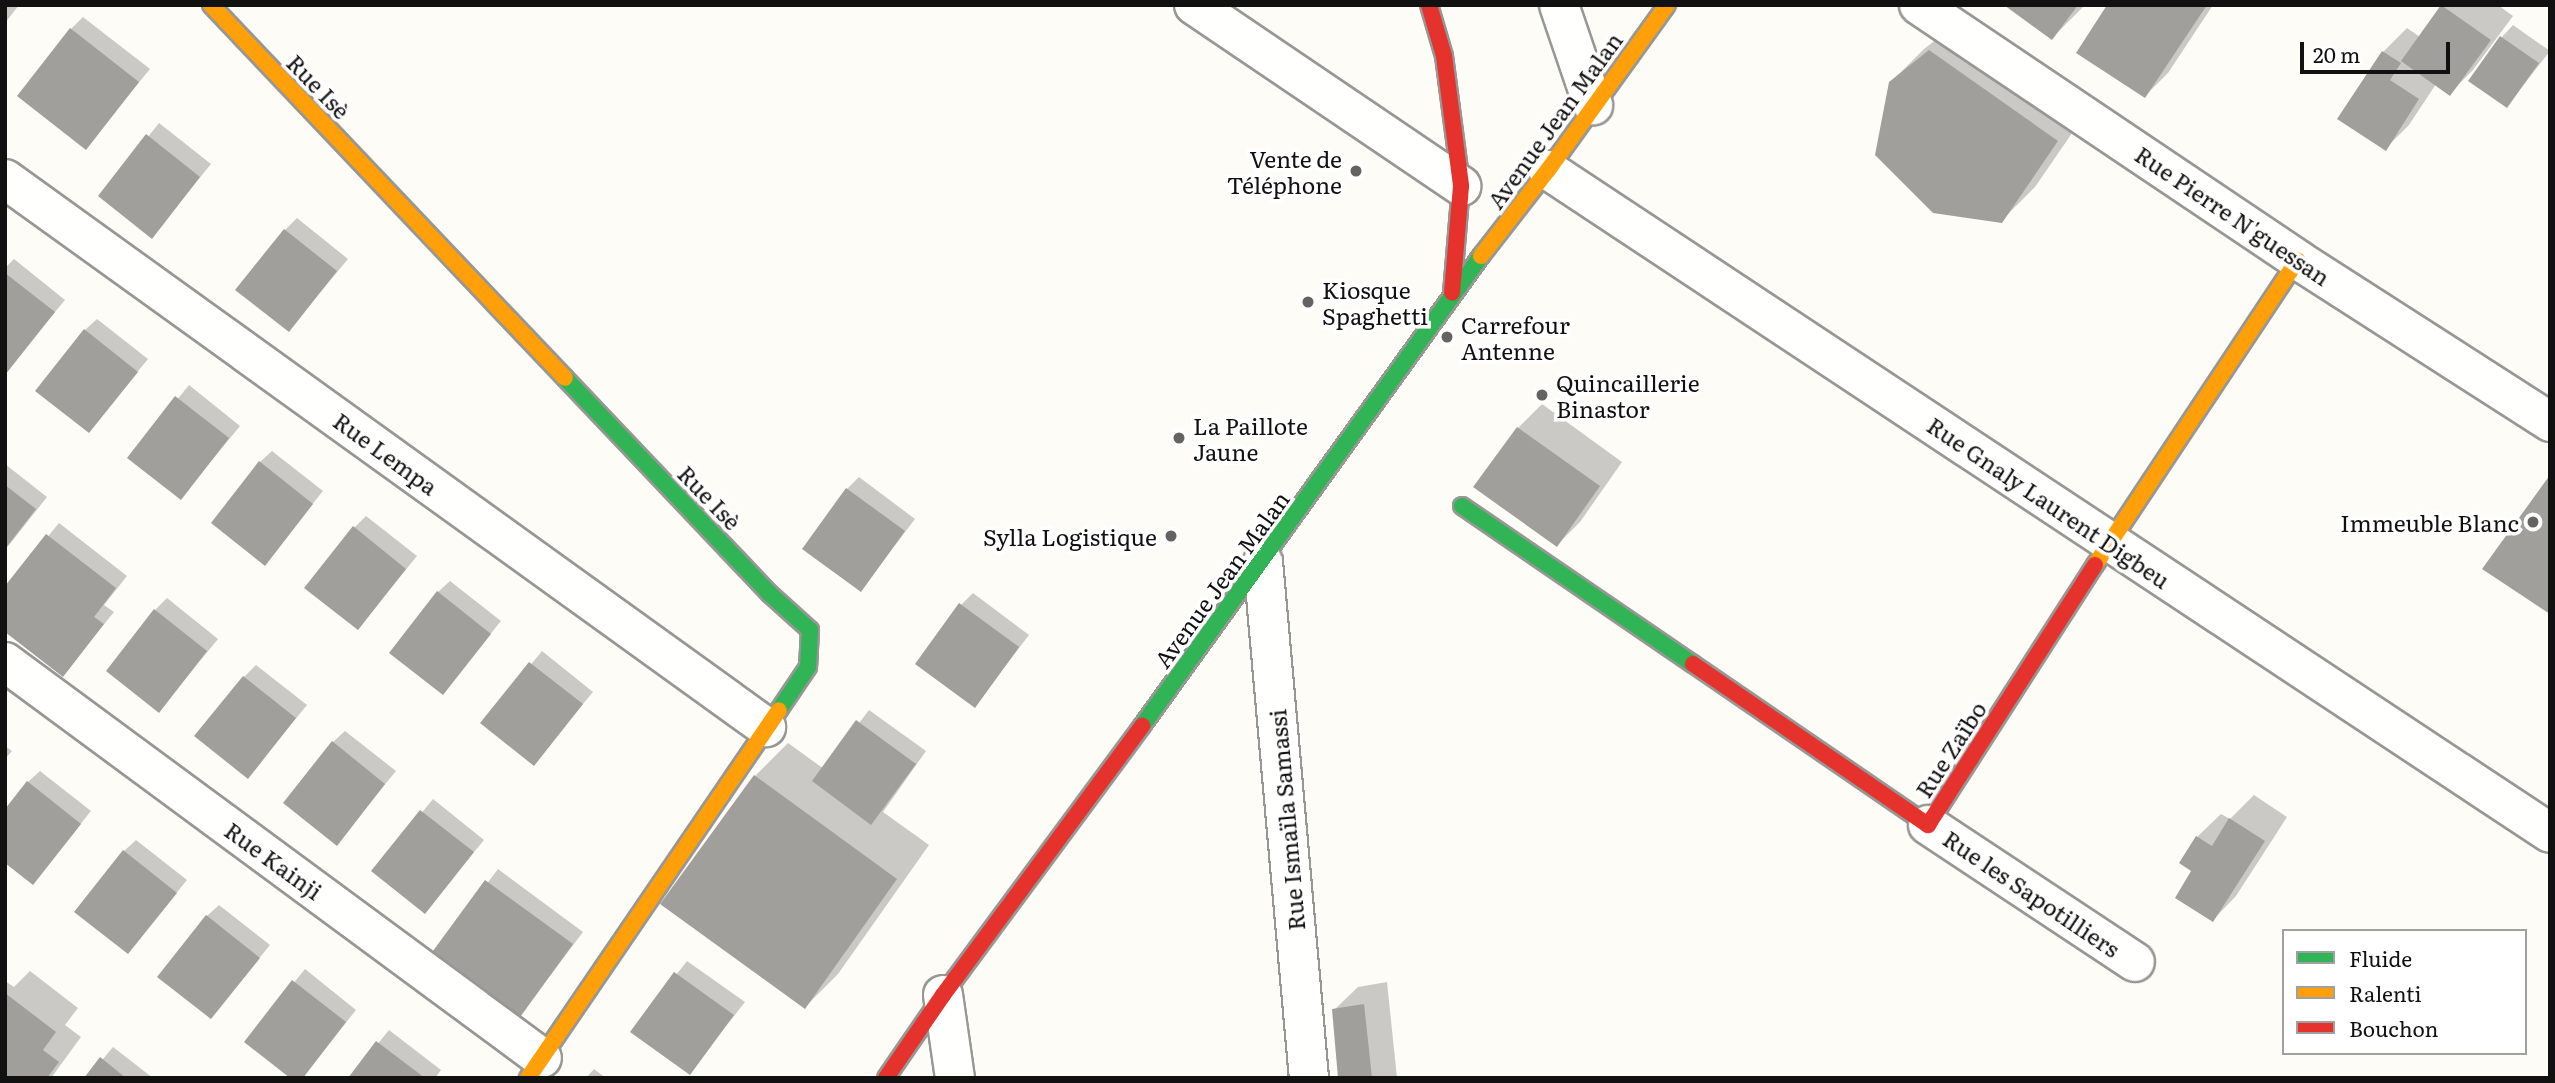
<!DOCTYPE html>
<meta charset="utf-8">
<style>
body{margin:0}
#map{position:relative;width:2555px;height:1083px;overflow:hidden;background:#fdfcf7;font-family:Literata,serif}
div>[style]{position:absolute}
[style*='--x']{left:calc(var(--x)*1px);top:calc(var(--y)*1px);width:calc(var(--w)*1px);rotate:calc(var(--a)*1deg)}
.shadow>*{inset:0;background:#0003}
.building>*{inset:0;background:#a19f9c}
.roads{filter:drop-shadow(2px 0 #979795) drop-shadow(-2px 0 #979795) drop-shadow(0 2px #979795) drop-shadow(0 -2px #979795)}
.street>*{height:38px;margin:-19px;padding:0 19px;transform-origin:19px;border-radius:19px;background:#fffffe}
.fast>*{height:16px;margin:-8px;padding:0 8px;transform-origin:8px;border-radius:8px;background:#30b455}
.slow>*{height:16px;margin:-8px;padding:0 8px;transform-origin:8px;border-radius:8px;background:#ff9f0a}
.jam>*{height:16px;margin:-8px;padding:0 8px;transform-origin:8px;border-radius:8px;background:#e5322d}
.dots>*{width:19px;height:19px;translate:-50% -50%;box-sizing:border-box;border:4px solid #fff;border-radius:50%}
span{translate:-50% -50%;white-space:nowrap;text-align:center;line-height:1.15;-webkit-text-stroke:7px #fff;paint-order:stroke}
.street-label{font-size:23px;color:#111}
.poi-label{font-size:23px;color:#111}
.right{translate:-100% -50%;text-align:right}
.left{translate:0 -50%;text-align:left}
.frame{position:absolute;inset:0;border:7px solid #111;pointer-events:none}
.legend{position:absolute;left:2282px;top:929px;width:245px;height:126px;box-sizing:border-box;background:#fff;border:2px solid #a0a0a0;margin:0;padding:9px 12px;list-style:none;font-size:21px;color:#111}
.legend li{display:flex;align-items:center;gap:14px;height:35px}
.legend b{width:35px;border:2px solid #a0a0a0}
.scale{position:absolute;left:2300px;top:42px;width:150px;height:32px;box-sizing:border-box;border:4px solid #111;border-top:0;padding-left:9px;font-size:21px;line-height:24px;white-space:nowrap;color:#111;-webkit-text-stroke:5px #fff;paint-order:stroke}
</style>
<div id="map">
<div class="shadow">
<i style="clip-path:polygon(5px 5px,19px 5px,5px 23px)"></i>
<i style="clip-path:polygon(2007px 5px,2085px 5px,2052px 38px)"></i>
<i style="clip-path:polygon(2109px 5px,2213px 5px,2168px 73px,2145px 96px)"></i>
<i style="clip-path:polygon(2444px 5px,2498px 5px,2513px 16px,2473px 70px,2449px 94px,2436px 84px,2409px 125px,2386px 148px,2340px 118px,2383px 52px,2407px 28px,2420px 37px)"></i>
<i style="clip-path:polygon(83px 17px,150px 69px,86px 147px,71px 29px)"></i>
<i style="clip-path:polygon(1964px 18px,2090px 107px,2035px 187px,2001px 221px,1890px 83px,1924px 49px)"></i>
<i style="clip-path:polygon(2513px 25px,2550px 51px,2507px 106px,2502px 37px)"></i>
<i style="clip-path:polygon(159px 123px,211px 164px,152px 236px,101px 196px)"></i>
<i style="clip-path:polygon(297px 218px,348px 259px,289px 330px,285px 230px)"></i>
<i style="clip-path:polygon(14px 259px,65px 300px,6px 371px,5px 268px)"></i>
<i style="clip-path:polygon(97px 319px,148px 359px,89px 431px,85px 330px)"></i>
<i style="clip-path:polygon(189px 385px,240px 426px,181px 498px,130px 458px)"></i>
<i style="clip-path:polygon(1542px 404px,1622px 462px,1580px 522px,1557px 545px,1518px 428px)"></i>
<i style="clip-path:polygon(272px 451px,323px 491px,265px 563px,260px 462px)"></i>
<i style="clip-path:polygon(5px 464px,47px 497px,5px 550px)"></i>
<i style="clip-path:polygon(859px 477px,915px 519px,861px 590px,847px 489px)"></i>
<i style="clip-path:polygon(366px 516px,417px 556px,358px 628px,354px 528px)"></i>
<i style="clip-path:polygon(59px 523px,127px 576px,104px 605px,114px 612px,63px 675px,5px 589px)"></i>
<i style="clip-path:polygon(450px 581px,501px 621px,443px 693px,438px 592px)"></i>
<i style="clip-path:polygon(973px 593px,1029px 635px,975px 706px,961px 605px)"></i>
<i style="clip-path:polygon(167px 598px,218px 639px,159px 711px,155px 610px)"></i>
<i style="clip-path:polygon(542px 651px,593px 692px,534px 763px,483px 723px)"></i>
<i style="clip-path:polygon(256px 665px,307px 705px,248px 777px,244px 677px)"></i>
<i style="clip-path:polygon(869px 710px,926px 751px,883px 812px,929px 845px,838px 974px,805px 1007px,755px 776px,788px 743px,824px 769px)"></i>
<i style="clip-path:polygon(345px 731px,396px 771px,337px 843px,333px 742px)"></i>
<i style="clip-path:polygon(5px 746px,12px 751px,5px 759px)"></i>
<i style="clip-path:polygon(40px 771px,91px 811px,33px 883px,28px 782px)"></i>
<i style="clip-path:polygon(2254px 795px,2287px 817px,2236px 896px,2213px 920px,2194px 870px,2197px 837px,2221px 814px,2230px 819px)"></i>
<i style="clip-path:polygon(433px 799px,484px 840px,425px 911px,374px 871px)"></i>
<i style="clip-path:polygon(136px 840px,187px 880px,128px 952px,124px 851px)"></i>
<i style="clip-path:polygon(498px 869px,583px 932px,518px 1018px,433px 955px)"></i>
<i style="clip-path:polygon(219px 905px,270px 945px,211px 1017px,207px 916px)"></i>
<i style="clip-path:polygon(687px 961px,745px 1002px,689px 1073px,632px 1032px)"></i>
<i style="clip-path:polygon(305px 969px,356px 1010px,302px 1078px,247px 1041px)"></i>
<i style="clip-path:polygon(30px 971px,78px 1008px,65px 1025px,81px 1037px,51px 1078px,5px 1078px,5px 981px,14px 987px)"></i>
<i style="clip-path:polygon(1387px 982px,1397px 1078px,1340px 1078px,1334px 1010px,1358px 987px)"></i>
<i style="clip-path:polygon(389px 1030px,441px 1070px,435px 1078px,350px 1078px)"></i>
<i style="clip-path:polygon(113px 1047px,153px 1078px,87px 1078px)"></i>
<i style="clip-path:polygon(594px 1069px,606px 1078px,586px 1078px)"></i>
</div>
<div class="building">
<i style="clip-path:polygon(2004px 5px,2078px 5px,2052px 40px)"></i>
<i style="clip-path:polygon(2107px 5px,2207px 5px,2145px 98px,2076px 53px)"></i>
<i style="clip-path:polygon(2441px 5px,2491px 40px,2450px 96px,2401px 61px)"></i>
<i style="clip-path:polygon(70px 28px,139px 82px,86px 150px,17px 96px)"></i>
<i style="clip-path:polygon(2500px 36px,2539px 63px,2507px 108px,2468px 81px)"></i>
<i style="clip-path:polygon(1929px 50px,2058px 141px,2002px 223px,1933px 213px,1875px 155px,1889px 82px)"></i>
<i style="clip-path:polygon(2382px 51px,2401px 63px,2390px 80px,2419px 99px,2386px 151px,2337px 119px)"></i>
<i style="clip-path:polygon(146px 134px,200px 177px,152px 239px,98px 196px)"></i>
<i style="clip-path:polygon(284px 229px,337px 271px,289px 332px,235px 290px)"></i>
<i style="clip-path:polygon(5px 273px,55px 312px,5px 375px)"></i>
<i style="clip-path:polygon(84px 329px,138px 372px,89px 433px,35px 391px)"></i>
<i style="clip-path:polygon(175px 396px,229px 438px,181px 500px,127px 458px)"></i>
<i style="clip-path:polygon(1517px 427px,1600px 486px,1557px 547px,1473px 487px)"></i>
<i style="clip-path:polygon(259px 461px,313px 504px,265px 566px,211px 523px)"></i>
<i style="clip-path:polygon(2550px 475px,2550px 614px,2482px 569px)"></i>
<i style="clip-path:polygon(5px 485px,36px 509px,5px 549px)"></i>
<i style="clip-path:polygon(846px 488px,905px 531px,861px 592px,802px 549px)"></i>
<i style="clip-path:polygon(353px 526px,406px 569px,358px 630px,304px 588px)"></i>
<i style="clip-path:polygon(46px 534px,116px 588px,94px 617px,104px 624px,63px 677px,5px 632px,5px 586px)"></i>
<i style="clip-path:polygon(437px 591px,491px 634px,443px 695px,389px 653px)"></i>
<i style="clip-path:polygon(959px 603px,1019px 647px,975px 708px,915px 664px)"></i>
<i style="clip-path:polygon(154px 609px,207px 651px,159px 713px,106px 671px)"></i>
<i style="clip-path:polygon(529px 662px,583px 704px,534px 766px,480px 723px)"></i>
<i style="clip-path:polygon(243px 676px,296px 718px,248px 779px,194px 736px)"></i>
<i style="clip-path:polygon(856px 720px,916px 764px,871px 825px,812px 781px)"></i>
<i style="clip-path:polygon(332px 741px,385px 784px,337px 846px,283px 803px)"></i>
<i style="clip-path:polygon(754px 775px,897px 879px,805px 1009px,660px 904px)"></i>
<i style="clip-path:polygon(27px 781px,81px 824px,33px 885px,5px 863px,5px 809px)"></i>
<i style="clip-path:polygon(420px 810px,474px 852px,425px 914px,371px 871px)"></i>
<i style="clip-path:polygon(2229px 818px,2265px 841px,2213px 922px,2175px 898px,2191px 871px,2179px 863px,2196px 836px,2212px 846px)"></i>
<i style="clip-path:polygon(123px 850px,177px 893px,128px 954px,74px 912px)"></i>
<i style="clip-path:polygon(485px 880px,573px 944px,518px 1020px,430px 955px)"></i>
<i style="clip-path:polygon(206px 915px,260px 958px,211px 1019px,157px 977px)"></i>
<i style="clip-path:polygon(674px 972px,734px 1015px,690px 1075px,630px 1032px)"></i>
<i style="clip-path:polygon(292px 980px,346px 1022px,303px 1078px,290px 1078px,244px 1042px)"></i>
<i style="clip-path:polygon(5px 993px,56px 1032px,43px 1050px,59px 1062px,47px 1078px,5px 1078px)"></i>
<i style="clip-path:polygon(1364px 1004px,1372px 1078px,1338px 1078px,1332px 1009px)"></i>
<i style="clip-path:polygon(376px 1041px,425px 1078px,348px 1078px)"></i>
<i style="clip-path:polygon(100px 1057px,126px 1078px,84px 1078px)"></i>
</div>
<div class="roads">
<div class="street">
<i style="--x:1194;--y:5;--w:323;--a:34.1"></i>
<i style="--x:1559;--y:5;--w:106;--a:71.2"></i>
<i style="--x:1919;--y:5;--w:457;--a:33.9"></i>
<i style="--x:2298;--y:260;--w:300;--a:32.7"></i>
<i style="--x:1548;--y:170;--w:1201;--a:33.49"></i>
<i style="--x:5;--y:179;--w:938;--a:35.76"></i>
<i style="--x:1263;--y:562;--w:518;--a:84.91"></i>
<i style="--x:5;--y:662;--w:667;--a:36.41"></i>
<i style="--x:1928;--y:825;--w:248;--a:33.5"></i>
<i style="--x:943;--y:995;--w:84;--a:81.8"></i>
</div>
<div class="fast">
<i style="--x:565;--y:378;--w:298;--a:46.5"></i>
<i style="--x:770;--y:594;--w:54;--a:42"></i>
<i style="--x:810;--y:630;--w:37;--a:93"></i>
<i style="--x:808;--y:667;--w:52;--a:124"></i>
<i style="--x:1462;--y:506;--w:280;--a:34.4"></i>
<i style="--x:1142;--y:726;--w:580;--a:-54.2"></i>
</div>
<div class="slow">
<i style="--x:211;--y:5;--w:514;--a:46.5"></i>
<i style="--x:1481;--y:256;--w:109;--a:-52.1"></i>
<i style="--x:1548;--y:170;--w:203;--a:-54.2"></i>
<i style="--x:2095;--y:565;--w:366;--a:-56.4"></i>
<i style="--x:528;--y:1078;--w:445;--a:-55.7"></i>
</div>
<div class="jam">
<i style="--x:1429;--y:5;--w:53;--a:73.6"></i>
<i style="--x:1444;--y:56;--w:131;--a:82.5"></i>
<i style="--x:1461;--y:186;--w:107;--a:94.8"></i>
<i style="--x:1693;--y:664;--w:285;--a:34.4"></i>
<i style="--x:1928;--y:825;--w:309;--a:-57.3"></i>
<i style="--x:886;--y:1078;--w:101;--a:-55.5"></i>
<i style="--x:943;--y:995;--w:335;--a:-53.5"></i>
</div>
</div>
<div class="dots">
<i style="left:1356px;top:171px;background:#646362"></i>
<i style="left:1308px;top:302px;background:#646362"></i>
<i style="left:1447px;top:337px;background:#646362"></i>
<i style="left:1542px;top:395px;background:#646362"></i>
<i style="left:1179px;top:438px;background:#646362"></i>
<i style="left:2533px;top:522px;background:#646362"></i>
<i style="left:1171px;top:536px;background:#646362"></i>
</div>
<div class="street-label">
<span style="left:319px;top:86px;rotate:46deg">Rue Isè</span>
<span style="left:1554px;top:120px;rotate:-54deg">Avenue Jean Malan</span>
<span style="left:2233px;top:215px;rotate:34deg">Rue Pierre N'guessan</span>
<span style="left:386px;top:453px;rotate:36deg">Rue Lempa</span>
<span style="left:710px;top:497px;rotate:46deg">Rue Isè</span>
<span style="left:2049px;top:502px;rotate:34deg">Rue Gnaly Laurent Digbeu</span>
<span style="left:1221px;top:579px;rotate:-54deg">Avenue Jean Malan</span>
<span style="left:1950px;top:749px;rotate:-57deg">Rue Zaïbo</span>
<span style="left:1286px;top:820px;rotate:-95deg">Rue Ismaïla Samassi</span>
<span style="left:274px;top:860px;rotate:36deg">Rue Kainji</span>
<span style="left:2032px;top:893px;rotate:34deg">Rue les Sapotilliers</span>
</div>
<div class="poi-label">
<span class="right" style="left:1342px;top:171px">Vente de<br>Téléphone</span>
<span class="left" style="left:1322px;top:302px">Kiosque<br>Spaghetti</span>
<span class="left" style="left:1461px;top:337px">Carrefour<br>Antenne</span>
<span class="left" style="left:1556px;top:395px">Quincaillerie<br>Binastor</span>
<span class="left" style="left:1193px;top:438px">La Paillote<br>Jaune</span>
<span class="right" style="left:2519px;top:522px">Immeuble Blanc</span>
<span class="right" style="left:1157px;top:536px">Sylla Logistique</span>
</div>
<div class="frame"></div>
<ul class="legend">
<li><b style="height:9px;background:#30b455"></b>Fluide</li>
<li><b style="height:9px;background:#ff9f0a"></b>Ralenti</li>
<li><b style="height:9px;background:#e5322d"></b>Bouchon</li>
</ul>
<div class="scale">20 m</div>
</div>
